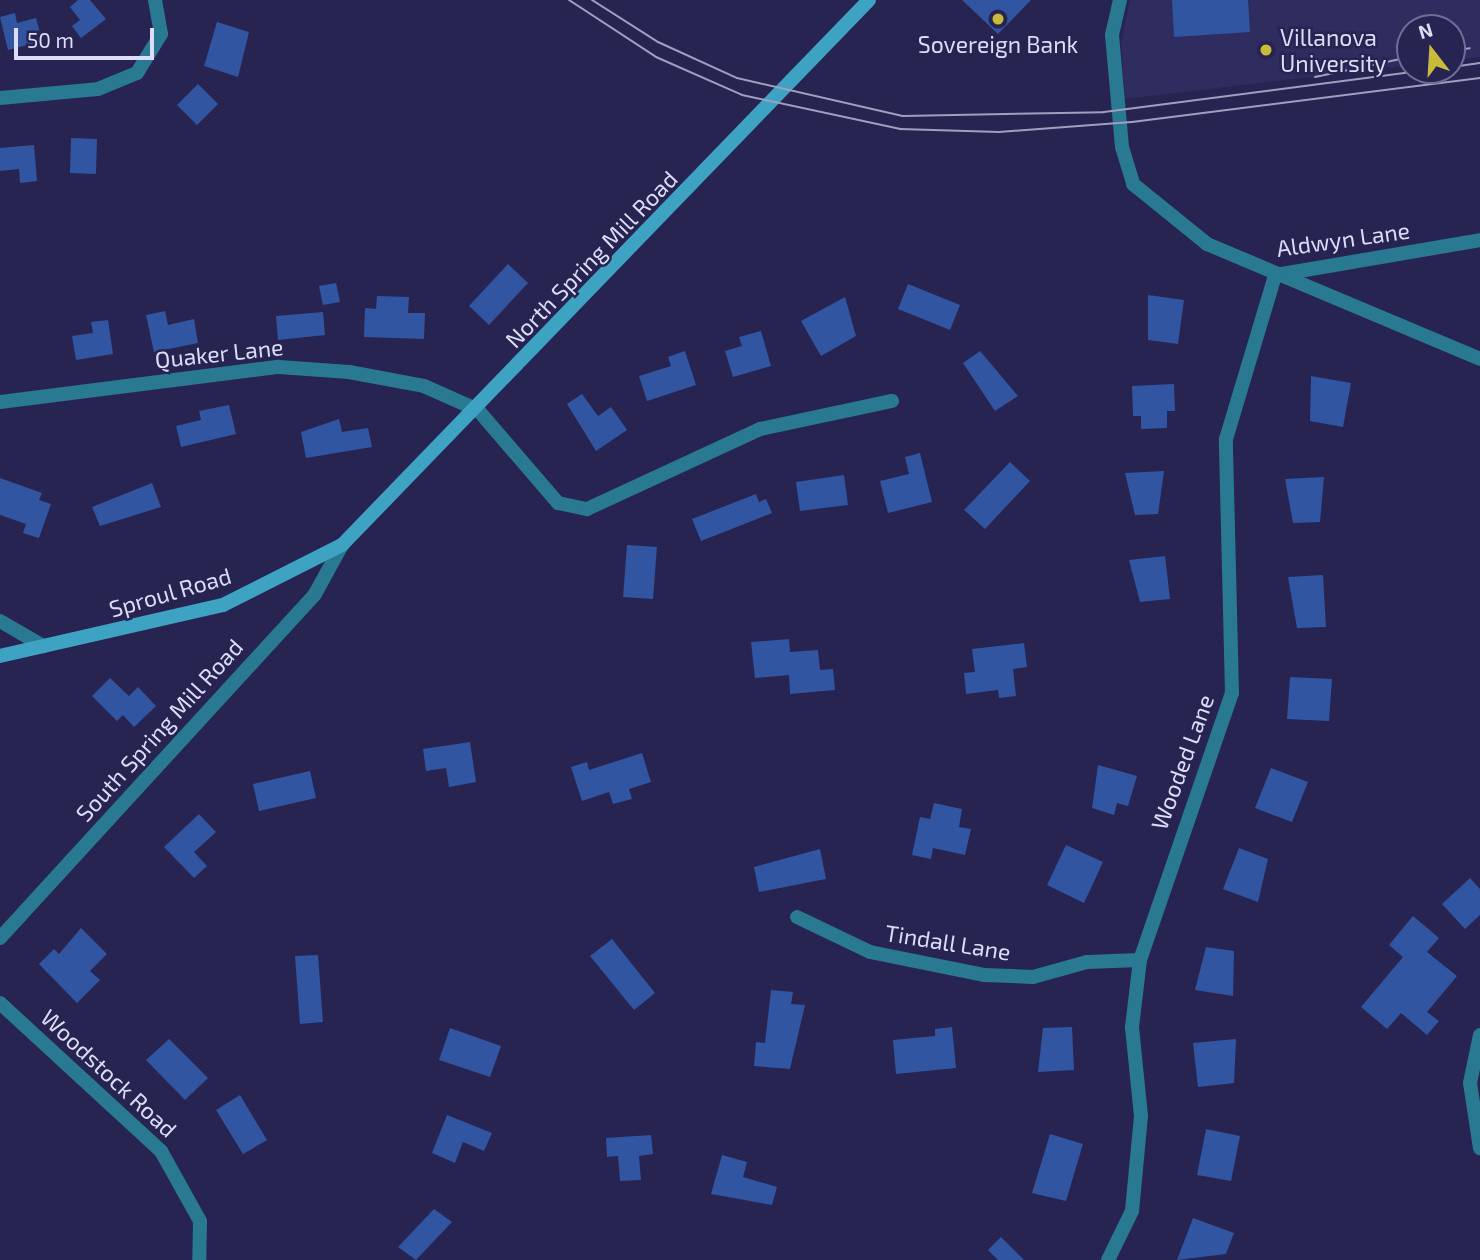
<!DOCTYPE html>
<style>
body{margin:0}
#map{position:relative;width:1480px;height:1260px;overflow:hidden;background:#272451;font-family:"Exo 2",sans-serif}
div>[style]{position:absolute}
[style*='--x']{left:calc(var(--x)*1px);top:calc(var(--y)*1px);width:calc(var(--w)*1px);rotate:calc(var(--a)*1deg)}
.built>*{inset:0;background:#2f2c60}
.building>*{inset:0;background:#3155a1}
.minor>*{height:14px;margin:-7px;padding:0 7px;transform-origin:7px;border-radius:7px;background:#297993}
.secondary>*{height:14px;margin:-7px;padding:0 7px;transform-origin:7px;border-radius:7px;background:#3ea3c3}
.tram>*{height:2px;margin:-1px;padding:0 1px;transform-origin:1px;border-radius:1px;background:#9f9fc2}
.dots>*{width:19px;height:19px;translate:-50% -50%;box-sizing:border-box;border:4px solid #272451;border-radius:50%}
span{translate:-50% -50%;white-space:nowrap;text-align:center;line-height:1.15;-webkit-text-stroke:5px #272451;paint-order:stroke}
.poi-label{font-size:23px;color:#dbddfa}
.left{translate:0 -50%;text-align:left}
.street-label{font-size:23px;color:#dbddfa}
.north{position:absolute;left:1396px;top:14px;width:70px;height:70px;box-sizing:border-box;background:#272451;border:2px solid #6f6e95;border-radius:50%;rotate:343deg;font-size:19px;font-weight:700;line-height:28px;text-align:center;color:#dbddfa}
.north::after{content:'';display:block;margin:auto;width:24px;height:32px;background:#c8bb3b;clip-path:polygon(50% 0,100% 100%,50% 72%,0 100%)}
.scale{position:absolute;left:14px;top:28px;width:140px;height:32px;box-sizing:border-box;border:4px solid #dbddfa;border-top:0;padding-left:9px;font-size:21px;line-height:24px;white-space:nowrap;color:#dbddfa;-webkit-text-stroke:5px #272451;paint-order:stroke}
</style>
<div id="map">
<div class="built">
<i style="clip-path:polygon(1130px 0,1480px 0,1480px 57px,1452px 60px,1452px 28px,1410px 28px,1410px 65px,1125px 99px,1121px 44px)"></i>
</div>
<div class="building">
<i style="clip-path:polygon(78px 0,90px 0,106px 19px,81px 38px,72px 26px,80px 20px,70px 7px)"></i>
<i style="clip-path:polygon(962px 0,1031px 0,998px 34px)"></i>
<i style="clip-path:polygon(1172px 0,1248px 0,1250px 32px,1174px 37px)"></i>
<i style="clip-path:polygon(15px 13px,17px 23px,36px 18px,42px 41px,8px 50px,0 17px)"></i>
<i style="clip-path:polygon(217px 22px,249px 32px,238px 77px,204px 66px)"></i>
<i style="clip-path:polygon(198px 84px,218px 104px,197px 125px,177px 105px)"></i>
<i style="clip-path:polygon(71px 138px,97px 139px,96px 174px,70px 173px)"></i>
<i style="clip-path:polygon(34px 145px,37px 181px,20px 183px,19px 169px,0 171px,0 148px)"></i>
<i style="clip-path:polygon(508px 264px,528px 283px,489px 325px,469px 306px)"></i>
<i style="clip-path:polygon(336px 283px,340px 302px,323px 305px,319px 286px)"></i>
<i style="clip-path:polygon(908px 284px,960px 305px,950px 330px,898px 309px)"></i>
<i style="clip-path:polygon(1148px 295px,1184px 300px,1178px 344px,1148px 340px)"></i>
<i style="clip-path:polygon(377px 296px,409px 297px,408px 313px,425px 313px,424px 339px,364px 337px,365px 308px,376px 309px)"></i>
<i style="clip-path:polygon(845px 297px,856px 336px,821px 356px,801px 321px)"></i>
<i style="clip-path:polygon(165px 311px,168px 325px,194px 319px,198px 343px,154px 352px,146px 315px)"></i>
<i style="clip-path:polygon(323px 312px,325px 335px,278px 340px,276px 316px)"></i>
<i style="clip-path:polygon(108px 320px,113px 354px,76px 360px,72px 336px,93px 333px,91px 322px)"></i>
<i style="clip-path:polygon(761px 331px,771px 366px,733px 377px,725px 351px,742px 346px,739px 337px)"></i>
<i style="clip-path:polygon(685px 351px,696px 385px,647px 401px,639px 376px,671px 366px,668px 357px)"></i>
<i style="clip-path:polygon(980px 351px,1018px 396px,995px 411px,963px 363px)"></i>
<i style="clip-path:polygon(1311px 376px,1351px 383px,1343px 427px,1310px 421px)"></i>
<i style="clip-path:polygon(1174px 384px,1175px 411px,1167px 411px,1167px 428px,1141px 429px,1141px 416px,1133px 416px,1132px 386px)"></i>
<i style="clip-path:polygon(582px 394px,598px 416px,611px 407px,627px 430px,596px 451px,567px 404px)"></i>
<i style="clip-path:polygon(229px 405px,236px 434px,181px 447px,176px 426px,201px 420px,199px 411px)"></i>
<i style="clip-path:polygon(339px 419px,342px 432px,368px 428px,372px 447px,306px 458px,301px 432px)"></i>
<i style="clip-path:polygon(920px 453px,932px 502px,888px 513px,880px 481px,909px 474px,905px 457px)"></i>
<i style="clip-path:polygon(1010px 462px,1030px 481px,985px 529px,964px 510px)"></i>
<i style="clip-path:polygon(1164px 471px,1158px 514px,1135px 515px,1125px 473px)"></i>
<i style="clip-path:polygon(844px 475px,848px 505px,800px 511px,796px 482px)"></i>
<i style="clip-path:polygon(1324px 477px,1320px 522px,1293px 523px,1285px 479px)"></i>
<i style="clip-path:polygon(0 478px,42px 493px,39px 500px,51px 504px,39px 538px,23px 533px,26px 524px,0 515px)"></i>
<i style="clip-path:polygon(152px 483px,161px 507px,100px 526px,92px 507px)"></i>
<i style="clip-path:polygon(756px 494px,759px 502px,766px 499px,772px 513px,701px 541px,692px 519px)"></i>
<i style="clip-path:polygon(627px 545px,657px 547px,653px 599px,623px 597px)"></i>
<i style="clip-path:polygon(1165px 556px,1170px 599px,1140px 602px,1129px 560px)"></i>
<i style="clip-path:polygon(1323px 575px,1326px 627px,1297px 628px,1288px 577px)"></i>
<i style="clip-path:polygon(789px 639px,790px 652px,818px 650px,820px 670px,833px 669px,835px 690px,790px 694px,789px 675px,755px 678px,751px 642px)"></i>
<i style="clip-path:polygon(1024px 643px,1027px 667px,1013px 669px,1016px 696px,999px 698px,998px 690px,966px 694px,964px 673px,975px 672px,972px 649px)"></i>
<i style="clip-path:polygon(1290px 677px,1332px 679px,1329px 721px,1287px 719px)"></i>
<i style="clip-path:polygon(110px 678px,129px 696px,138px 687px,156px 706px,134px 727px,123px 715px,117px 721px,92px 696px)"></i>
<i style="clip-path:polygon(470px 742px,476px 782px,449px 787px,446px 768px,426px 771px,423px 749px)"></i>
<i style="clip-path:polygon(642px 753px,651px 782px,629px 789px,632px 799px,613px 804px,609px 792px,582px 801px,571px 767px,587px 762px,589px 770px)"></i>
<i style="clip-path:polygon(1098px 765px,1137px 776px,1128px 806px,1117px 803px,1114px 815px,1092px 808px)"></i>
<i style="clip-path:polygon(1271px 768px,1308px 782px,1292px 822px,1255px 808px)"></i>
<i style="clip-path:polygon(310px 771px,316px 798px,259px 811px,253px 784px)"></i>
<i style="clip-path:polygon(934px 803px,962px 809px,959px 827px,971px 829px,965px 855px,933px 848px,931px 859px,912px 855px,920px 817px,930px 819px)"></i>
<i style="clip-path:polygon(199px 814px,216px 832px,194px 852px,207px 866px,194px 878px,164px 847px)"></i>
<i style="clip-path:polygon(1066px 845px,1103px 862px,1084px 903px,1047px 885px)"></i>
<i style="clip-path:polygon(1239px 848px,1268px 859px,1258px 902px,1223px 889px)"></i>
<i style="clip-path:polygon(820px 849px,826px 879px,759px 892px,754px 867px)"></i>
<i style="clip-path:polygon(1470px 878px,1480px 889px,1480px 915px,1465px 929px,1442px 904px)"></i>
<i style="clip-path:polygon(1413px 916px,1439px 938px,1427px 952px,1457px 976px,1427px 1012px,1439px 1021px,1427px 1035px,1401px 1013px,1387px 1029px,1361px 1007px,1403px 957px,1389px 945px)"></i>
<i style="clip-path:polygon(81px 928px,107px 954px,90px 971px,100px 980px,77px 1003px,39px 964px,54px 949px,59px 954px)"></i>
<i style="clip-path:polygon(612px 939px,655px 993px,634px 1010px,590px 956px)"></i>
<i style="clip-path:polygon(1206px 947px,1234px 951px,1233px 996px,1195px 990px)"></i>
<i style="clip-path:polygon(318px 955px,323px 1022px,300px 1024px,295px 956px)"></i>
<i style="clip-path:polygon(771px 990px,793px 992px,791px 1004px,805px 1005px,790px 1069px,754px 1066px,756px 1042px,765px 1043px)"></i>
<i style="clip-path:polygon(952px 1027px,956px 1068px,896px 1074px,893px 1040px,935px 1036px,935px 1029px)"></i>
<i style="clip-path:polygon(1072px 1027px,1074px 1070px,1038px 1072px,1043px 1028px)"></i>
<i style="clip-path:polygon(450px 1028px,501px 1046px,490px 1077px,439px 1060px)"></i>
<i style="clip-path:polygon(169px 1039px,208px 1078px,185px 1100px,146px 1060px)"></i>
<i style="clip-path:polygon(1236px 1039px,1234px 1083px,1198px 1087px,1193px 1043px)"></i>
<i style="clip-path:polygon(240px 1095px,267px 1140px,243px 1154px,216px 1110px)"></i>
<i style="clip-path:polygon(447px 1115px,492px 1133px,484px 1151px,463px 1142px,455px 1163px,432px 1153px)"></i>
<i style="clip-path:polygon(1206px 1129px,1240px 1136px,1231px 1181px,1197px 1175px)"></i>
<i style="clip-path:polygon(1050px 1134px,1083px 1144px,1066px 1201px,1032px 1193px)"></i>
<i style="clip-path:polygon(651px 1135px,653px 1154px,639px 1156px,641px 1180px,620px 1181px,618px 1156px,607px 1157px,606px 1138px)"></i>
<i style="clip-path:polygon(722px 1155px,747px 1162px,743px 1177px,777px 1187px,772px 1205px,711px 1194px)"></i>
<i style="clip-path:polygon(434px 1209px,452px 1222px,416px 1260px,398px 1247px)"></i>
<i style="clip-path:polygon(1193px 1218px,1234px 1233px,1226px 1254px,1177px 1260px)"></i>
<i style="clip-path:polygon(1001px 1237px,1024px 1260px,998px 1260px,988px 1250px)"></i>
</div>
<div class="minor">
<i style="--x:1120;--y:0;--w:36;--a:103"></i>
<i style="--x:1112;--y:35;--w:112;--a:84.9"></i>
<i style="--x:1122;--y:147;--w:39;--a:73"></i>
<i style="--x:1133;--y:184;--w:95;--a:39"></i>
<i style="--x:1207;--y:244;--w:296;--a:22.8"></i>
<i style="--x:0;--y:98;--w:98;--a:-5.2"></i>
<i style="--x:98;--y:89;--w:42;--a:-22.3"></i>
<i style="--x:137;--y:73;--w:46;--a:-58.4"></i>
<i style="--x:161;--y:34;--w:35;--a:-100"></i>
<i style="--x:1276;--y:275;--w:207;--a:-9.7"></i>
<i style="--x:0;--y:402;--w:281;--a:-7.2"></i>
<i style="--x:279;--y:367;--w:70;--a:4.1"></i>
<i style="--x:349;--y:372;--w:76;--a:10.6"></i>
<i style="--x:424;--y:386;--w:59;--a:24"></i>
<i style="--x:478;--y:410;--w:123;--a:49.3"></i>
<i style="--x:558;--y:503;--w:30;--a:12"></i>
<i style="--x:587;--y:509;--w:191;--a:-24.8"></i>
<i style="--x:760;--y:429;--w:135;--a:-12"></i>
<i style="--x:0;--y:621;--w:50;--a:30.2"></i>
<i style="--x:797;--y:917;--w:81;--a:25.6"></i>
<i style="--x:870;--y:952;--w:116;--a:11.4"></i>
<i style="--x:984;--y:975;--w:49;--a:2.3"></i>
<i style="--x:1033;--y:977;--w:56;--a:-15.5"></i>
<i style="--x:1087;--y:962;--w:53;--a:-2.2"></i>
<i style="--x:0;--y:938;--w:466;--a:-47.5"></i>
<i style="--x:315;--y:594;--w:56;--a:-61.1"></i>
<i style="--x:0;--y:1003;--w:219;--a:42.6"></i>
<i style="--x:161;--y:1151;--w:80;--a:60.9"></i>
<i style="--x:200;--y:1221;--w:39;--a:91"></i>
<i style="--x:1480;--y:1035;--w:49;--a:101.8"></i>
<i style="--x:1470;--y:1083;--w:66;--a:81.3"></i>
<i style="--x:1108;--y:1260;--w:55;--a:-63.9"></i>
<i style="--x:1132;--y:1211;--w:95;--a:-84.6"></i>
<i style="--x:1141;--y:1116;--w:89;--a:-95.8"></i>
<i style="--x:1132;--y:1027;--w:67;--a:-83.2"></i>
<i style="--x:1140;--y:960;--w:282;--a:-71"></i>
<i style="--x:1232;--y:693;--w:254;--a:-91.4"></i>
<i style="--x:1226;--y:439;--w:170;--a:-73.3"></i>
</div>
<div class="secondary">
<i style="--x:0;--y:656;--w:229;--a:-12.9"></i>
<i style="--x:223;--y:605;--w:133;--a:-26.8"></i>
<i style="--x:342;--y:545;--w:758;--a:-45.96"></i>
</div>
<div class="tram">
<i style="--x:569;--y:0;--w:104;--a:33.2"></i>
<i style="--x:656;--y:57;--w:94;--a:23.8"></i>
<i style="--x:742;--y:95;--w:162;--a:12.1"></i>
<i style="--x:900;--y:129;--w:99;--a:1.7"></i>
<i style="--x:999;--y:132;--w:133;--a:-4.3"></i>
<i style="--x:1132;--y:122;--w:351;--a:-7.2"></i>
<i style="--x:592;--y:0;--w:78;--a:32.5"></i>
<i style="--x:658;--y:42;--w:87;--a:24.5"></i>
<i style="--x:737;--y:78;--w:170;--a:12.9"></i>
<i style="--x:903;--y:116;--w:201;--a:-1.1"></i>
<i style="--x:1104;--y:112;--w:328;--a:-7.4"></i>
<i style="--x:1452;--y:51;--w:18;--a:-9"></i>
<i style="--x:1452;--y:67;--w:28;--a:-8"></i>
<i style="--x:1315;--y:77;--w:97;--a:-11.9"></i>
</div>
<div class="dots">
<i style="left:998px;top:19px;background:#c8bb3b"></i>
<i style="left:1266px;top:50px;background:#c8bb3b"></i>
</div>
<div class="poi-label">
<span class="left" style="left:1280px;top:50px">Villanova<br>University</span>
<span style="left:998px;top:44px">Sovereign Bank</span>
</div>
<div class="street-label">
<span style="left:1343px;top:239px;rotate:-8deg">Aldwyn Lane</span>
<span style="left:591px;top:259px;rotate:-46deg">North Spring Mill Road</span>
<span style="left:219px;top:353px;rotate:-6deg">Quaker Lane</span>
<span style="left:170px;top:592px;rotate:-16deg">Sproul Road</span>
<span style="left:159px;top:730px;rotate:-48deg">South Spring Mill Road</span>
<span style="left:1182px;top:762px;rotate:-70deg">Wooded Lane</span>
<span style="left:948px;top:942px;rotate:9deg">Tindall Lane</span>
<span style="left:109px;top:1073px;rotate:43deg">Woodstock Road</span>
</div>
<div class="north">N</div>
<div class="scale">50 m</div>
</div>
